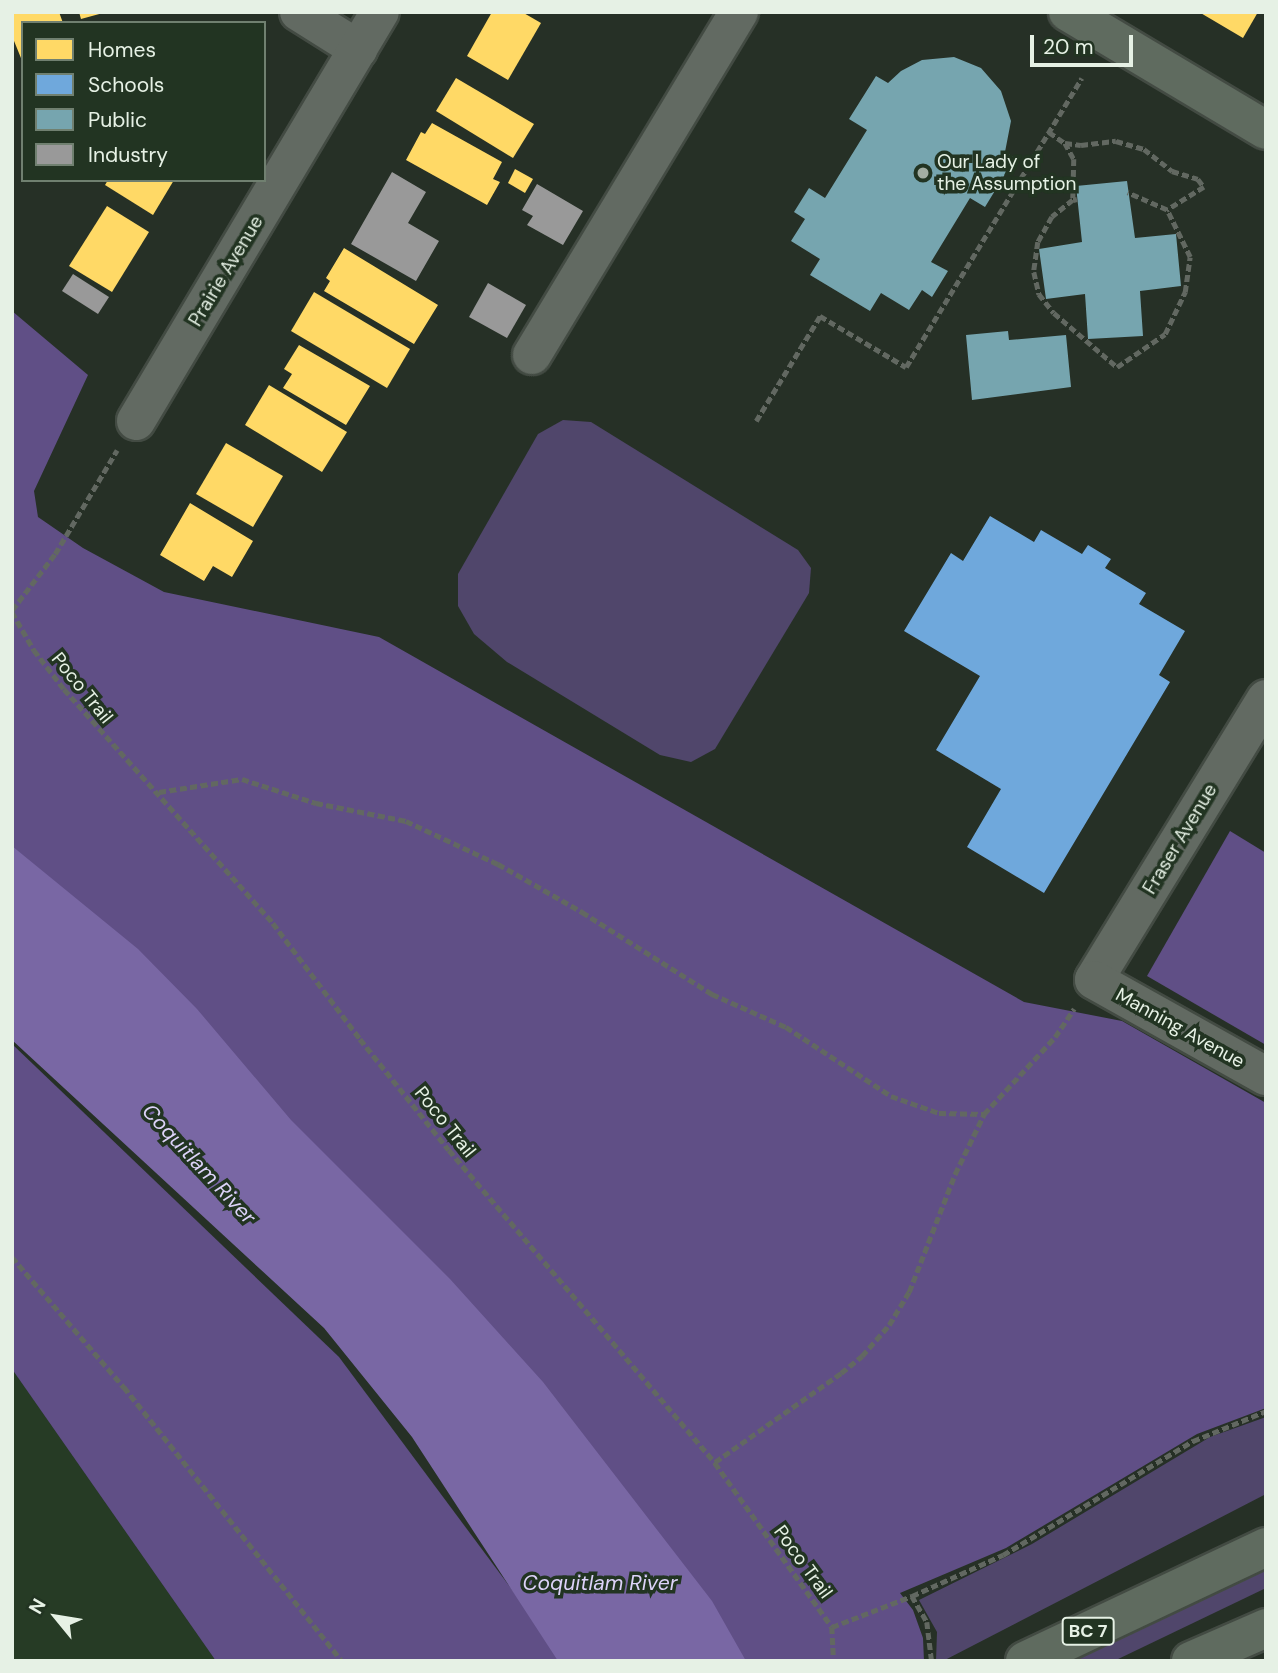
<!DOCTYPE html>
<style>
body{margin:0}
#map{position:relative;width:1278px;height:1673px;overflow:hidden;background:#263026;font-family:"DM Sans",sans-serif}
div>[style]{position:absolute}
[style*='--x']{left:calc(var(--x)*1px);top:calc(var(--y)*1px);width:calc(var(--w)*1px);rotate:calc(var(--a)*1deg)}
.built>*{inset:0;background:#263b25}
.green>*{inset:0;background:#50466b}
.forest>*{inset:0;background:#604f86}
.water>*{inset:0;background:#7967a4}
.homes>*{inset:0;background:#ffd966}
.schools>*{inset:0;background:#6fa8dc}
.public>*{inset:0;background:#76a5af}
.industry>*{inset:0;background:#999}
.path>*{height:4.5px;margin-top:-2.25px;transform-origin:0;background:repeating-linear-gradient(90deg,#626861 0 7px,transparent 0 10.5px)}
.roads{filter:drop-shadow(2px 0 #434b43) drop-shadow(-2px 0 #434b43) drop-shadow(0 2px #434b43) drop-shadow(0 -2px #434b43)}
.minor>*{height:38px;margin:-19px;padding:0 19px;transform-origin:19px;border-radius:19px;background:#626a62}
.major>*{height:38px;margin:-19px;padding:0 19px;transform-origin:19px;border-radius:19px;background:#5f6b5f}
.dots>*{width:19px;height:19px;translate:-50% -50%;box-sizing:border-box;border:4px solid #223422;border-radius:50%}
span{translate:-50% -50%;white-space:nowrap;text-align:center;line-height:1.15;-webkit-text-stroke:7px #223422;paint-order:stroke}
.shield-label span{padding:2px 5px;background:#223422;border:2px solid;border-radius:5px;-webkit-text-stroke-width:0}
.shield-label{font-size:18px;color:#e6f1e5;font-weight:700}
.poi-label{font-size:19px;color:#e6f1e5}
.left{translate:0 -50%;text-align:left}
.street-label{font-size:19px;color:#e6f1e5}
.water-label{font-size:21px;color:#ddd3f9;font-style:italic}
.frame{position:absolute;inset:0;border:14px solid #e6f1e5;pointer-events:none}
.legend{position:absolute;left:21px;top:21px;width:245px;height:161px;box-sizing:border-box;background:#223422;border:2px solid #708070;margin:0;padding:9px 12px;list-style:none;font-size:21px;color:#e6f1e5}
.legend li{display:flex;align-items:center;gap:14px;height:35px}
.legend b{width:35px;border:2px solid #708070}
.north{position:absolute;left:21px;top:1582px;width:70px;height:70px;-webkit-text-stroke:5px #223422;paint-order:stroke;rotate:300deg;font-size:19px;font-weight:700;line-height:28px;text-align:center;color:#e6f1e5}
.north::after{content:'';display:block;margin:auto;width:24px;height:32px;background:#e6f1e5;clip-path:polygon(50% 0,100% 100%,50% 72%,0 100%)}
.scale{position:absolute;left:1030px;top:35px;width:103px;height:32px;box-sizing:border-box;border:4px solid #e6f1e5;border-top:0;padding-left:9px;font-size:21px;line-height:24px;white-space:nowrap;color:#e6f1e5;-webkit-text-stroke:5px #223422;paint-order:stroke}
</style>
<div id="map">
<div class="built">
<i style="clip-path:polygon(12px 1369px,216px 1661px,12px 1661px)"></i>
</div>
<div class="green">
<i style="clip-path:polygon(563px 420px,591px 422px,798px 550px,811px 568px,809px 593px,715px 749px,691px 762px,660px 755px,507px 662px,474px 634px,458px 606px,458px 574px,538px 434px)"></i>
<i style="clip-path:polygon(1266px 1417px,1266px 1494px,943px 1661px,936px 1661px,937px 1632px,919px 1600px,1032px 1544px,1210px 1437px)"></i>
<i style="clip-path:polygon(1266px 1567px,1266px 1588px,1114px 1661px,1067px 1661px)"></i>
</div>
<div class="forest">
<i style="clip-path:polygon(12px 311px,88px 375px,34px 491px,38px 517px,83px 548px,164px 592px,379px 637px,1024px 1002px,1122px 1021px,1266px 1103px,1266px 1408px,1197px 1434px,1006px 1548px,900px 1593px,913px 1610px,923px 1638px,924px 1661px,720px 1661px,12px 876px)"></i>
<i style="clip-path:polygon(1230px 831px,1266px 853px,1266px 1045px,1147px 976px)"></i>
<i style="clip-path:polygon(12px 1044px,339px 1357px,565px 1661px,216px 1661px,12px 1369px)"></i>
</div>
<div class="water">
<i style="clip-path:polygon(12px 846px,138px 949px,197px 1009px,291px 1120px,450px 1279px,543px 1382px,712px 1601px,746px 1661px,558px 1661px,412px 1437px,324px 1328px,12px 1040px)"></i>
</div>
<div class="homes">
<i style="clip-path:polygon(12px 12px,59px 12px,63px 23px,23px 23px,23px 63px,12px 36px)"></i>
<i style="clip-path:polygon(79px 12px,103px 12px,103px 13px,81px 19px)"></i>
<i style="clip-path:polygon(492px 12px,522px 12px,541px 23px,508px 80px,467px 56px)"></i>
<i style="clip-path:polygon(1199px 12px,1258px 12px,1243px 38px)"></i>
<i style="clip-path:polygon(456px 78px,534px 124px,513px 158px,436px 111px)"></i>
<i style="clip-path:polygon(432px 123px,502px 162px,493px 179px,500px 182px,487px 205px,406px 160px,421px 132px,425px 134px)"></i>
<i style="clip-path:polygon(515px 169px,533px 179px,525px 193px,508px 183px)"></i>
<i style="clip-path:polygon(108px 180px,174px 180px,153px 215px,105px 185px)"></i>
<i style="clip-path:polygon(107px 206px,149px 232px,112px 292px,69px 266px)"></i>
<i style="clip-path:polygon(344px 248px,438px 305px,414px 344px,324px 291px,330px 281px,326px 278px)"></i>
<i style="clip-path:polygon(314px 292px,410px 349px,387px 388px,291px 331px)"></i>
<i style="clip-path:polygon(299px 345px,370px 386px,346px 425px,283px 388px,292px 374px,284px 369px)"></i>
<i style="clip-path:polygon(269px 385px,347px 432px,322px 472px,245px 425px)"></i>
<i style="clip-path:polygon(226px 443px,283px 476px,253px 527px,196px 494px)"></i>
<i style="clip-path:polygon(190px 503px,253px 541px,232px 577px,213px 566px,204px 581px,160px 555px)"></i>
</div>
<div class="schools">
<i style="clip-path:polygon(990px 516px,1034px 542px,1041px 530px,1082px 554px,1088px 545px,1111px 559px,1105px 568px,1146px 593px,1139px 604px,1185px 631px,1159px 675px,1170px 682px,1044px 893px,967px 847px,1001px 789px,936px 750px,980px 676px,904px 631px,951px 553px,963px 561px)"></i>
</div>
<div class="public">
<i style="clip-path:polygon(954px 57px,981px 68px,1001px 91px,1011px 121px,1005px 152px,1015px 158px,985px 207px,970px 198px,931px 262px,948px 271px,932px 297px,922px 290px,909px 310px,881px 293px,870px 311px,810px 275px,820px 259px,791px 241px,805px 219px,794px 212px,809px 188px,825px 198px,867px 130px,849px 119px,876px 76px,888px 83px,901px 71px,922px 60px)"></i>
<i style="clip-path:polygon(1127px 181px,1135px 238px,1176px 234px,1181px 286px,1140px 291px,1143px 336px,1088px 339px,1085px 294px,1046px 299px,1039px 249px,1082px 242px,1076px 186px)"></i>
<i style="clip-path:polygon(1008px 331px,1009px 340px,1066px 335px,1071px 387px,972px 400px,966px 335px)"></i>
</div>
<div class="industry">
<i style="clip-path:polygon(392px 172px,426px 192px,408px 223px,439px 241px,416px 281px,351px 244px)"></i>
<i style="clip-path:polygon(537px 184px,583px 211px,563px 245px,527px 225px,533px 216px,522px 210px)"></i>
<i style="clip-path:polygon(73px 274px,109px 297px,98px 314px,62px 291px)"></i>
<i style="clip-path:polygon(488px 283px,526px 305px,507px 338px,469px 317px)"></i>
</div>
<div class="path">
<i style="--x:1049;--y:132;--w:19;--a:35"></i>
<i style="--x:1065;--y:143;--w:16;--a:7"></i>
<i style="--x:1081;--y:145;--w:35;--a:-7"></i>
<i style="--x:1116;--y:141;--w:29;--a:16"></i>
<i style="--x:1144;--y:149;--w:36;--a:38"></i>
<i style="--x:1172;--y:171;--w:27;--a:17"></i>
<i style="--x:1198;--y:179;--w:10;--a:53"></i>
<i style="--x:1204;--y:187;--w:44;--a:148.1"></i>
<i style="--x:1167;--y:210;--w:43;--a:-156.4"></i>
<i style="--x:1065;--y:143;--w:18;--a:61"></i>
<i style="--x:1074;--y:159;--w:41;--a:91.4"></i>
<i style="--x:1073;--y:200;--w:4;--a:-14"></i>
<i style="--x:1073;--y:200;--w:27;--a:141"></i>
<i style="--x:1052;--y:217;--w:29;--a:119"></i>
<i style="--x:1038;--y:242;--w:30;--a:98"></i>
<i style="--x:1034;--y:272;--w:23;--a:77"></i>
<i style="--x:1039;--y:294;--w:24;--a:52"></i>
<i style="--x:1054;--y:313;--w:83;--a:40.6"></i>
<i style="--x:1117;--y:367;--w:58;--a:-34.5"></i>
<i style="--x:1165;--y:334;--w:47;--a:-64.5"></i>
<i style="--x:1185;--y:292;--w:35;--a:-82"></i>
<i style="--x:1190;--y:257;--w:52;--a:-116.1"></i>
<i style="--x:756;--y:421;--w:123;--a:-58.6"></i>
<i style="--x:820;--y:316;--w:100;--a:30.7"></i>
<i style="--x:906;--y:367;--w:338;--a:-58.7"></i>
<i style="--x:12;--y:610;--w:71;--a:-52.5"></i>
<i style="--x:55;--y:554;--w:121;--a:-59.2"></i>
<i style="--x:12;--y:612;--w:44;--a:59.9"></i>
<i style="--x:34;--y:650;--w:49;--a:52.4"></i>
<i style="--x:64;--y:689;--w:314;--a:48.2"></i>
<i style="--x:273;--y:923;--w:145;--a:53.1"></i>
<i style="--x:360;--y:1039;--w:142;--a:51.3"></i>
<i style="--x:449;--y:1150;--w:411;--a:49.6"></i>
<i style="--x:715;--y:1463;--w:201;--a:54.5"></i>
<i style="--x:832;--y:1627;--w:34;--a:87"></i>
<i style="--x:159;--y:792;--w:84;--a:-8.9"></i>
<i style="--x:242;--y:779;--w:78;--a:18"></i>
<i style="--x:316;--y:803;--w:92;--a:11.3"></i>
<i style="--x:406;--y:821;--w:102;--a:25.1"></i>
<i style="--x:498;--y:864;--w:97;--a:29.7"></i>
<i style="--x:582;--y:912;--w:154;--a:32.2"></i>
<i style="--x:712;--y:994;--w:81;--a:24"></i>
<i style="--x:786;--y:1027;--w:126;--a:33.3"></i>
<i style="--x:891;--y:1096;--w:51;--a:19.5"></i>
<i style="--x:939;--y:1113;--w:45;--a:1.3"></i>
<i style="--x:12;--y:1257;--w:172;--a:49.3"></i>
<i style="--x:124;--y:1387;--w:350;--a:51.5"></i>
<i style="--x:715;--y:1462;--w:154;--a:-35.2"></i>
<i style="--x:841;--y:1373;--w:27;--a:-39"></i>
<i style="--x:862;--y:1356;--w:41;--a:-48.9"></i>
<i style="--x:889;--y:1325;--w:39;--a:-59"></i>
<i style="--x:909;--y:1292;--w:127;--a:-68.7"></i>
<i style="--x:955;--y:1174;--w:67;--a:-64.2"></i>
<i style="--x:984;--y:1114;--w:105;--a:-47.3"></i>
<i style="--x:1055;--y:1037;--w:34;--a:-56"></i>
<i style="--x:912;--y:1596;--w:30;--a:60"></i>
<i style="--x:927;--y:1622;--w:39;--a:83"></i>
<i style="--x:832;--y:1627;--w:86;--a:-21.2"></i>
<i style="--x:912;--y:1596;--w:100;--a:-24.3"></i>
<i style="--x:1003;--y:1555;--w:222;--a:-31"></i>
<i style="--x:1193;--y:1441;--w:79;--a:-22.3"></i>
</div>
<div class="roads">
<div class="minor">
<i style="--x:299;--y:12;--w:70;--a:32.1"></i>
<i style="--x:532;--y:355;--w:401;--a:-58.9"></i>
<i style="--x:136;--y:421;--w:476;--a:-59.2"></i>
<i style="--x:1266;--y:699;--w:329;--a:121.5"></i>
<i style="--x:1094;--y:980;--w:197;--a:29.2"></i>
</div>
<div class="major">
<i style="--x:1068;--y:12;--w:230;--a:30.8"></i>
<i style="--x:1025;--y:1661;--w:267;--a:-25.3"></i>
<i style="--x:1191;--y:1661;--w:82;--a:-23.7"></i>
</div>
</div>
<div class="dots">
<i style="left:923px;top:173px;background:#a3ada2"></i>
</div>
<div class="shield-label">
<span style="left:1088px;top:1631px">BC 7</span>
</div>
<div class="poi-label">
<span class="left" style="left:937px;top:173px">Our Lady of<br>the Assumption</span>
</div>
<div class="street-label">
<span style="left:226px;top:271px;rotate:-59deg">Prairie Avenue</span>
<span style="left:82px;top:688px;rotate:51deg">Poco Trail</span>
<span style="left:1180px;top:839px;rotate:-59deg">Fraser Avenue</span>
<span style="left:1180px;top:1028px;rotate:29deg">Manning Avenue</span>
<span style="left:445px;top:1122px;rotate:51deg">Poco Trail</span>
<span style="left:803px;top:1562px;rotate:54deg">Poco Trail</span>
</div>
<div class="water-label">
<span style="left:199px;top:1164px;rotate:47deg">Coquitlam River</span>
<span style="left:600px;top:1583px">Coquitlam River</span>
</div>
<div class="frame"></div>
<ul class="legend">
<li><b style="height:19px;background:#ffd966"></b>Homes</li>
<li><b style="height:19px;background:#6fa8dc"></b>Schools</li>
<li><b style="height:19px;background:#76a5af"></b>Public</li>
<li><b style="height:19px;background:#999"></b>Industry</li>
</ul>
<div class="north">N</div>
<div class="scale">20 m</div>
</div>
